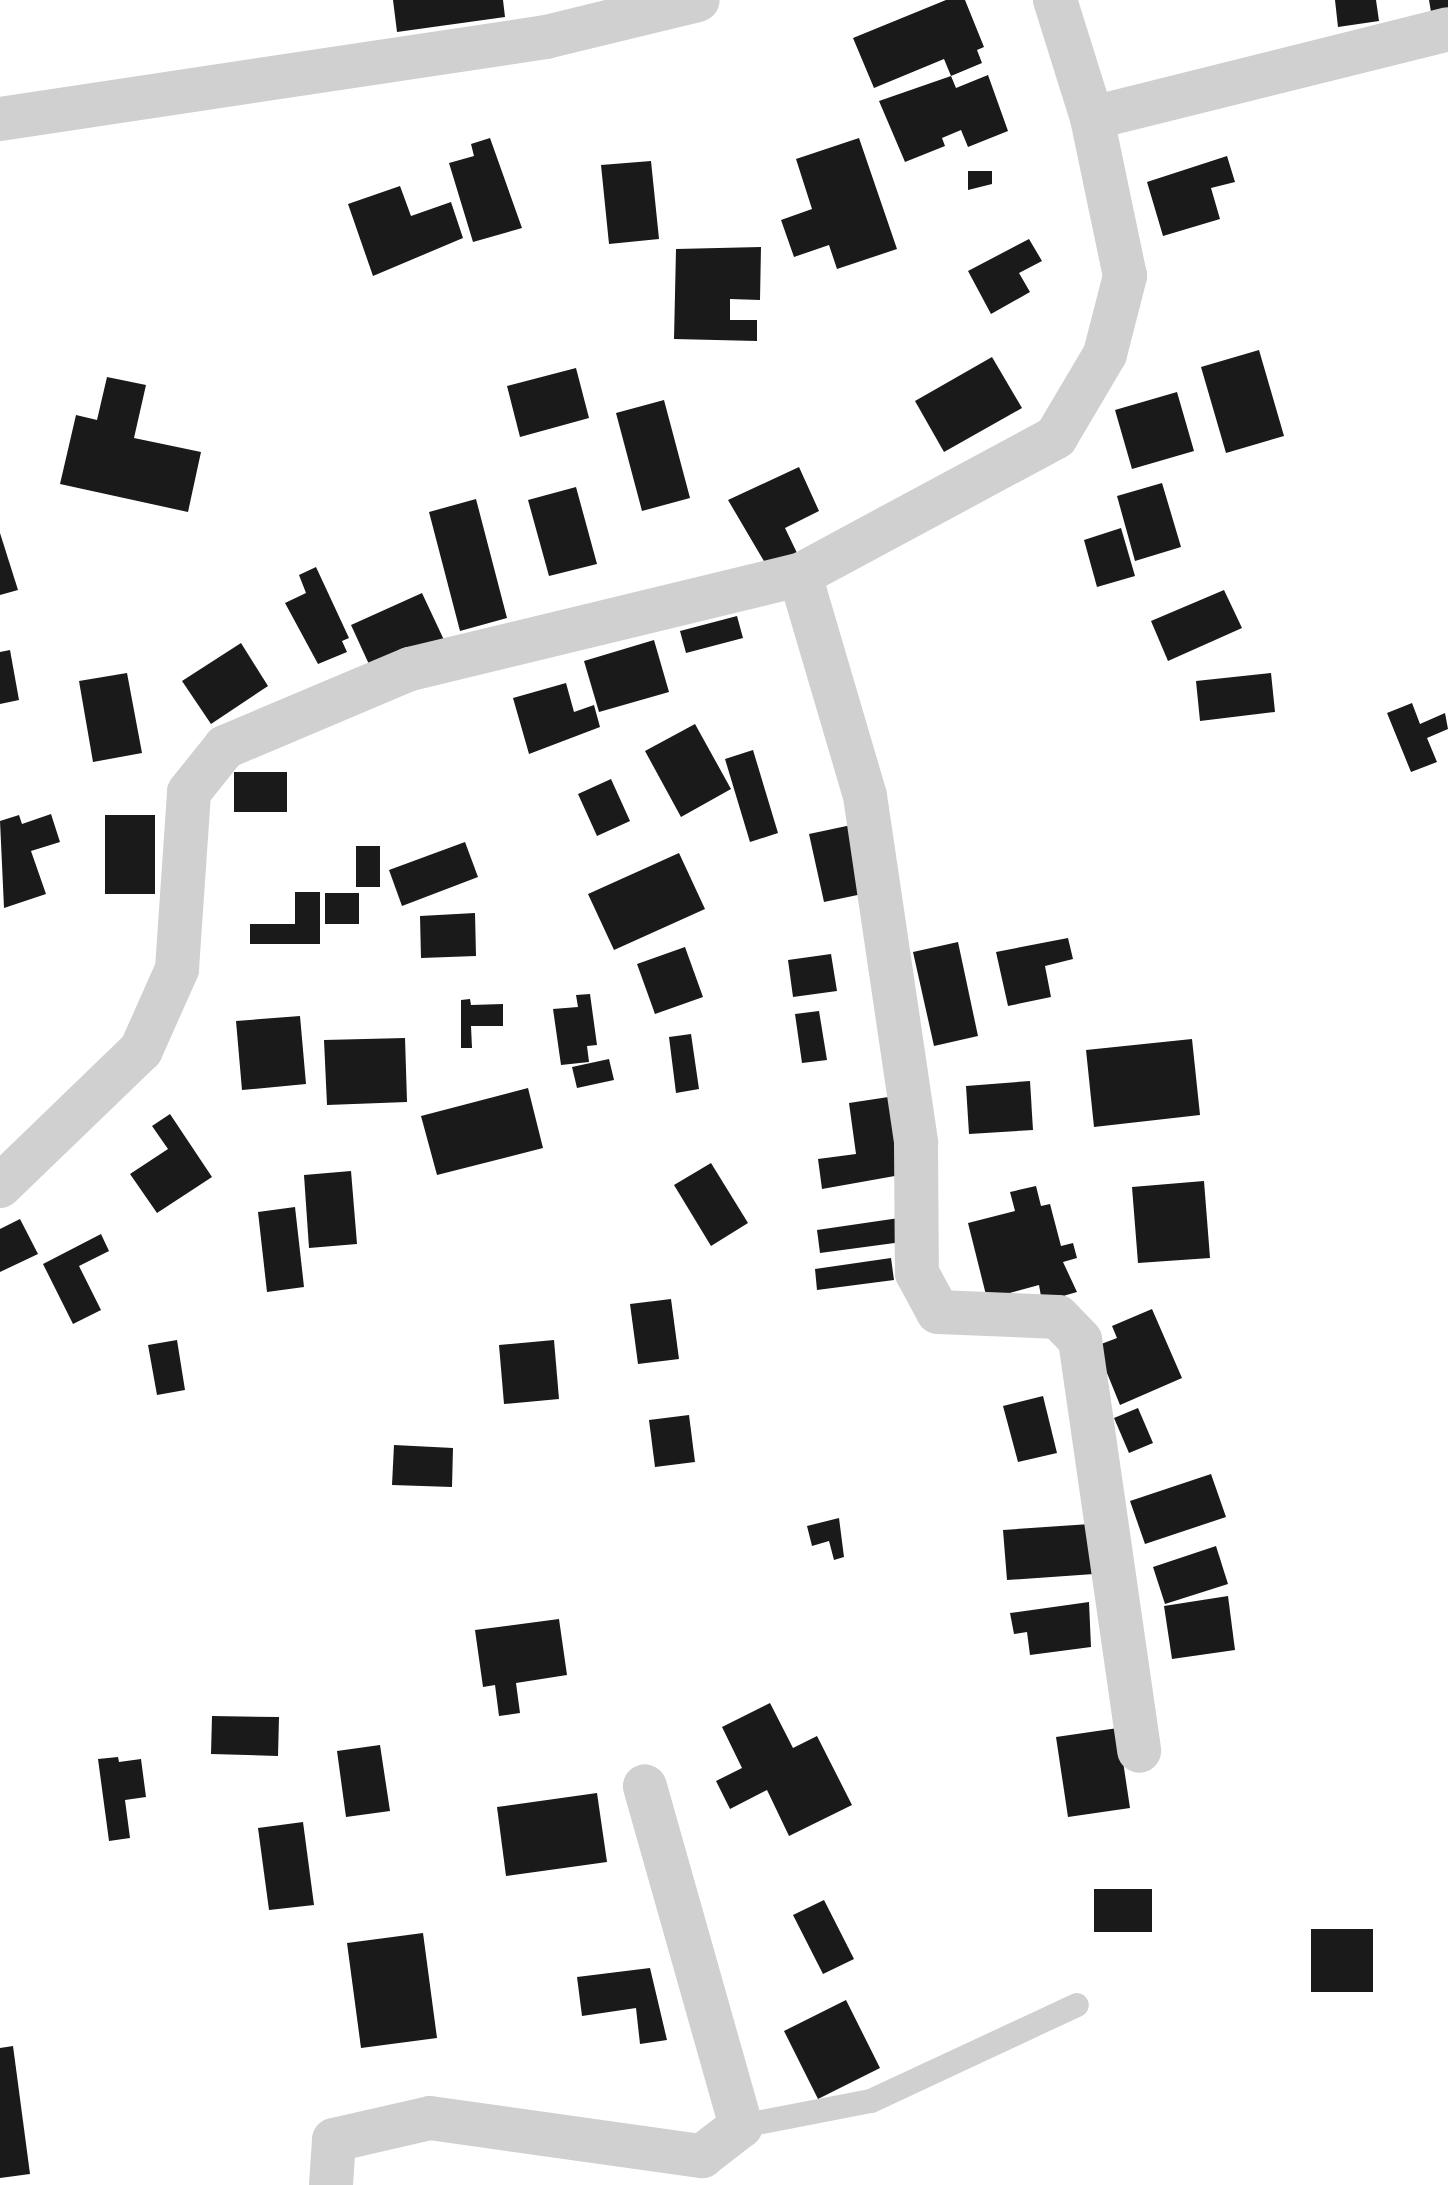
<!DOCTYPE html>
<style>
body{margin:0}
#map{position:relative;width:1448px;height:2185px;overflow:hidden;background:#fff;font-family:Arial,sans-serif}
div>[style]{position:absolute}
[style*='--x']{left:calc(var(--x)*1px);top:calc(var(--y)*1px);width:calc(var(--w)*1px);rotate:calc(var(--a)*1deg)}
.building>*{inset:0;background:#1a1a1a}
.lane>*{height:24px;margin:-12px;padding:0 12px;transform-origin:12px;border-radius:12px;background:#d0d0d0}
.street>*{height:44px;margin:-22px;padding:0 22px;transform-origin:22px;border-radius:22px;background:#d0d0d0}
span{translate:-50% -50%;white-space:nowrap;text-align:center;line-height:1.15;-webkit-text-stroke:8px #fff;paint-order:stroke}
</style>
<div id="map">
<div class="building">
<i style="clip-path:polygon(393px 0,503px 0,505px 17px,397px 32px)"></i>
<i style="clip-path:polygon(946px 0,965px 0,984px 47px,977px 50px,982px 63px,951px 76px,944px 59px,874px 88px,853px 38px)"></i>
<i style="clip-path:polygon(1335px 0,1376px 0,1379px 21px,1338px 27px)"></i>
<i style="clip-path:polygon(1429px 0,1448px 0,1448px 10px,1431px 12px)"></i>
<i style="clip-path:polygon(988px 75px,1008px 131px,968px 147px,961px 130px,942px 138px,945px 146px,905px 162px,879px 101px,951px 76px,956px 88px)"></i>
<i style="clip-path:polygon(490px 138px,522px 228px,473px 242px,449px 163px,474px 156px,471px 144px)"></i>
<i style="clip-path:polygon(859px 138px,897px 249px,837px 269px,829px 245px,794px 257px,781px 220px,812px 209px,796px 159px)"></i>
<i style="clip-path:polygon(1227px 156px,1235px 182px,1211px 188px,1220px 219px,1163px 236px,1147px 182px)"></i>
<i style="clip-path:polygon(651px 161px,659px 239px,609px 244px,601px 165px)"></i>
<i style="clip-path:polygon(968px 171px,992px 171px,992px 184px,968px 190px)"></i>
<i style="clip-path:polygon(400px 186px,411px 216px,451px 202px,463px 238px,373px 276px,348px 204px)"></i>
<i style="clip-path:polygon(1029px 239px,1042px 261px,1019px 273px,1030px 292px,991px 314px,968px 271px)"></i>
<i style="clip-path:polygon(761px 247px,760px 300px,730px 299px,730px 320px,757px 320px,757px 341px,674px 339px,676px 249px)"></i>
<i style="clip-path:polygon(1259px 350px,1284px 436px,1226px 453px,1201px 367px)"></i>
<i style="clip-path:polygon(992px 357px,1022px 408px,944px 452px,915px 401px)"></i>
<i style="clip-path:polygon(576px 368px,589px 418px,520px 437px,507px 386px)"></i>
<i style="clip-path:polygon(107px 377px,146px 385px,134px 438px,201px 452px,188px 512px,60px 484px,76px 415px,97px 420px)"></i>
<i style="clip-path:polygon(1177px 392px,1194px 451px,1132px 469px,1115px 410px)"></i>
<i style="clip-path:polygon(664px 400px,690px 498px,642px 511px,616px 413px)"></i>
<i style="clip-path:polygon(799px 467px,819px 511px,785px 528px,798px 555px,768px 568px,728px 500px)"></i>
<i style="clip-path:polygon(1162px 483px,1181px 547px,1135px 561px,1117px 496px)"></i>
<i style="clip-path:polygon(576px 487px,597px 564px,549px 576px,528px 500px)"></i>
<i style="clip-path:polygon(476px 499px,507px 618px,460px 631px,429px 512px)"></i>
<i style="clip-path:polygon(1121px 528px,1135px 576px,1097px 587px,1084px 540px)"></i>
<i style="clip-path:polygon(0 533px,18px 590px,0 595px)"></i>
<i style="clip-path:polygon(316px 567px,349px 638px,342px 641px,347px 652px,318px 664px,285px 603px,306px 593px,299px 575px)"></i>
<i style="clip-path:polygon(1224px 590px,1242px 628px,1168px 661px,1151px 621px)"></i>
<i style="clip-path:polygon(422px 593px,444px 640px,373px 673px,351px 625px)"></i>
<i style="clip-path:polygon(737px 616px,743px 638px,686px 653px,680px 631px)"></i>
<i style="clip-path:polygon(654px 640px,669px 692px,599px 712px,584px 661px)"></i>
<i style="clip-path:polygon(241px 643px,268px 686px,211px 724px,182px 681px)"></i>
<i style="clip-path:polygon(10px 650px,19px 700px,0 704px,0 652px)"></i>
<i style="clip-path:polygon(127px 673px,142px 753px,93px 762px,79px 681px)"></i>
<i style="clip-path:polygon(1271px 673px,1275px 712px,1200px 721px,1196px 681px)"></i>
<i style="clip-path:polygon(566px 683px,574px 712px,594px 705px,600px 727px,529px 754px,513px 698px)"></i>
<i style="clip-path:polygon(1412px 703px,1420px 724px,1445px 713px,1448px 729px,1427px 738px,1437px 762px,1411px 772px,1387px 713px)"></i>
<i style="clip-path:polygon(695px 724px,731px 789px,681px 817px,645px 751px)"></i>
<i style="clip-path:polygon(753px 750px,778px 833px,750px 842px,725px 759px)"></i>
<i style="clip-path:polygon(234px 772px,287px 772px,287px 812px,234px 812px)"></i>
<i style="clip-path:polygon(611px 779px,630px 821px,597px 836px,578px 794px)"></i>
<i style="clip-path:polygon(51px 814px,60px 842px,31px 851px,46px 894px,4px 908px,0 821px,19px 815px,22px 824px)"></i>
<i style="clip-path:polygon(105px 815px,155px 815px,155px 894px,105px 894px)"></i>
<i style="clip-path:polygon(856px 824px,872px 892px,824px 902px,809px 834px)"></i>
<i style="clip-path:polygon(465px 842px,478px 877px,402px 906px,389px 870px)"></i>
<i style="clip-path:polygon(356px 846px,380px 846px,380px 887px,356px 887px)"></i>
<i style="clip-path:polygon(679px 853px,705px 909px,614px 950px,588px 894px)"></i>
<i style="clip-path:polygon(295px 892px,320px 892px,320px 944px,250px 944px,250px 924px,295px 924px)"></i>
<i style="clip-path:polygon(325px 893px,359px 893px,359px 924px,325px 924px)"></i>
<i style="clip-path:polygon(475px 913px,476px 956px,421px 958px,420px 916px)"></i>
<i style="clip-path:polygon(1068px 938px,1073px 959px,1045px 966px,1051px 997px,1008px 1006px,996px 952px)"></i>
<i style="clip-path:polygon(958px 942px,978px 1036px,934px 1046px,913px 952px)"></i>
<i style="clip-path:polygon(685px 947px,703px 997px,655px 1014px,637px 964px)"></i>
<i style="clip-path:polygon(831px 954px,837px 991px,793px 997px,788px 960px)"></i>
<i style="clip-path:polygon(590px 994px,597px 1045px,587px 1046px,589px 1062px,561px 1065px,553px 1009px,578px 1007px,576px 995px)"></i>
<i style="clip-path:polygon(470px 999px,471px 1005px,503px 1004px,503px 1026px,471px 1026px,472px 1048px,461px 1048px,461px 1000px)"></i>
<i style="clip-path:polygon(819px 1011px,827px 1060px,802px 1063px,795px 1014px)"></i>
<i style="clip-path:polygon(300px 1016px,306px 1084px,242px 1090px,236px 1021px)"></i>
<i style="clip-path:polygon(691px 1034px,699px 1089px,676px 1093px,669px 1037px)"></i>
<i style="clip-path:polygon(405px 1038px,407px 1102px,327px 1105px,324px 1040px)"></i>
<i style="clip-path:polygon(1192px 1039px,1200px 1115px,1094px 1127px,1086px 1050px)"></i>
<i style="clip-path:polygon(609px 1059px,614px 1080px,577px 1088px,572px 1067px)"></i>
<i style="clip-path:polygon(1030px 1081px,1033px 1130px,969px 1134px,966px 1086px)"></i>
<i style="clip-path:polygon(528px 1088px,543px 1148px,437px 1175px,421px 1116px)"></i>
<i style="clip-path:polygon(895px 1096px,906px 1174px,822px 1189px,818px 1159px,856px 1154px,849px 1103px)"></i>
<i style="clip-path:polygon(170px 1114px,212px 1177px,157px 1213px,130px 1174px,168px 1149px,152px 1126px)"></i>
<i style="clip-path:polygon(711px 1163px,748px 1223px,711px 1246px,674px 1185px)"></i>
<i style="clip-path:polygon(351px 1171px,357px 1244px,309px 1248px,304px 1175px)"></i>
<i style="clip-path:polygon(1204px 1181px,1210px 1258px,1138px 1263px,1132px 1187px)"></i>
<i style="clip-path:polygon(1036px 1186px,1041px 1206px,1050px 1204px,1061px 1246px,1073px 1243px,1077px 1258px,1063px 1262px,1077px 1292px,1042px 1302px,1039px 1285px,987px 1299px,968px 1223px,1015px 1211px,1010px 1192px)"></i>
<i style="clip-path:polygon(295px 1207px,304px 1287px,267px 1292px,258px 1212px)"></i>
<i style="clip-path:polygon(899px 1218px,902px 1242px,820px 1253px,817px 1230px)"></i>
<i style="clip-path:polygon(20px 1219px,38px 1254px,0 1272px,0 1229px)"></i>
<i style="clip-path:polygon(101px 1234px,109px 1251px,79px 1266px,101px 1310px,73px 1324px,43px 1264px)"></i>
<i style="clip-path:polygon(891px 1258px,894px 1280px,817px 1290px,815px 1269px)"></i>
<i style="clip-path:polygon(671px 1299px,679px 1359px,638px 1364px,630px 1304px)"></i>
<i style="clip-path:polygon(1152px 1309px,1182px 1378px,1120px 1405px,1096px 1346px,1117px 1338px,1112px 1326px)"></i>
<i style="clip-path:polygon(177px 1340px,185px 1390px,157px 1395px,148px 1345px)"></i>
<i style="clip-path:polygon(554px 1340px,559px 1399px,504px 1404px,499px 1345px)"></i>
<i style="clip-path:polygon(1043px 1396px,1057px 1453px,1018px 1462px,1003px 1406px)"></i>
<i style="clip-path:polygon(1138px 1408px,1153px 1443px,1129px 1453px,1114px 1418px)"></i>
<i style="clip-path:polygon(689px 1415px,695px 1462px,655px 1467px,649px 1420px)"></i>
<i style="clip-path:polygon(394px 1445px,453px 1448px,452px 1487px,392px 1485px)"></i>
<i style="clip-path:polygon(1211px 1474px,1226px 1517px,1145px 1544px,1130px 1501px)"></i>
<i style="clip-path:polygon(839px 1518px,844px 1557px,834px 1560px,829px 1541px,812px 1546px,807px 1526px)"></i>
<i style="clip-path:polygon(1090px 1524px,1094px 1574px,1007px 1580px,1003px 1530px)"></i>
<i style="clip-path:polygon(1216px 1546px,1228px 1584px,1165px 1604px,1153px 1567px)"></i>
<i style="clip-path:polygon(1228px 1596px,1235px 1650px,1172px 1659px,1164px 1606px)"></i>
<i style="clip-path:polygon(1089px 1602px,1091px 1647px,1030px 1655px,1027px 1632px,1014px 1634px,1010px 1613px)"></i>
<i style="clip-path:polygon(559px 1619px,567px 1675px,516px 1683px,520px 1713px,499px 1716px,495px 1685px,483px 1687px,475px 1630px)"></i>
<i style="clip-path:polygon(770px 1703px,793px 1748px,817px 1736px,852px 1805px,789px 1836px,767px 1790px,730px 1809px,716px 1781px,742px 1768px,722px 1727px)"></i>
<i style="clip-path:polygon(212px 1716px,279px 1717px,278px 1756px,211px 1754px)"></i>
<i style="clip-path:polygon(1118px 1728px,1130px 1808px,1068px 1817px,1056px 1737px)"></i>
<i style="clip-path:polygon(380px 1745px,390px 1811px,346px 1817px,337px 1751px)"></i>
<i style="clip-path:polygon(118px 1757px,119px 1762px,141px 1759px,146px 1797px,125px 1800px,130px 1838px,109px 1841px,98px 1759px)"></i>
<i style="clip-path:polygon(597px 1793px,607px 1862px,506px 1876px,497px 1807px)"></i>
<i style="clip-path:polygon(303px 1822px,314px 1905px,269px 1910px,258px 1828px)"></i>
<i style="clip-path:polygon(1094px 1889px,1152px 1889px,1152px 1932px,1094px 1932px)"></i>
<i style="clip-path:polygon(824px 1900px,854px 1959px,823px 1974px,793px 1915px)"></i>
<i style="clip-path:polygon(1311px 1929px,1373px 1929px,1373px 1992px,1311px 1992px)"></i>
<i style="clip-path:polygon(423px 1933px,437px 2038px,361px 2048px,347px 1943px)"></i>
<i style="clip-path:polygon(650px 1968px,667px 2040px,640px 2044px,636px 2008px,582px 2016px,577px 1977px)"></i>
<i style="clip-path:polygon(846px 2000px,880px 2068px,818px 2099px,784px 2031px)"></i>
<i style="clip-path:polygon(13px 2046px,30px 2174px,0 2178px,0 2048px)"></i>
</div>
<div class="lane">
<i style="--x:741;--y:2126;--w:132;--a:-10.9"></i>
<i style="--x:871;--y:2101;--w:227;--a:-25"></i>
</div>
<div class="street">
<i style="--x:1092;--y:118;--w:367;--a:-14"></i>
<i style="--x:0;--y:119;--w:552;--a:-8.54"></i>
<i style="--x:546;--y:37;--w:156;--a:-13.7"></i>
<i style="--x:800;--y:575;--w:230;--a:73.6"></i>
<i style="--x:865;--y:796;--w:351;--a:81.6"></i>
<i style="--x:916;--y:1143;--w:130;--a:89.6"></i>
<i style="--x:917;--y:1273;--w:44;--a:61.7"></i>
<i style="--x:938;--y:1312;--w:120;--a:2.4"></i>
<i style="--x:1058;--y:1317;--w:32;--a:46"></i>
<i style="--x:1080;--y:1340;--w:415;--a:81.8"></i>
<i style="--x:0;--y:1186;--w:196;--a:-44"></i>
<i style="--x:141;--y:1050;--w:89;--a:-66"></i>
<i style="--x:177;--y:969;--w:177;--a:-86.1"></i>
<i style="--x:189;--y:792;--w:58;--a:-51.3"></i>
<i style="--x:225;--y:747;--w:201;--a:-22.9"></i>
<i style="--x:410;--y:669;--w:401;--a:-13.6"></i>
<i style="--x:800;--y:575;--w:291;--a:-28.3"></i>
<i style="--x:1056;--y:437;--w:96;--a:-59.4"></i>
<i style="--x:1105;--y:354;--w:81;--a:-75.6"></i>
<i style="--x:1125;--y:276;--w:161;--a:-101.8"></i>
<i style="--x:1092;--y:118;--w:124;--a:-107.4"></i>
<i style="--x:331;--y:2185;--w:45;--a:-86.2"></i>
<i style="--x:334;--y:2140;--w:98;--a:-12.9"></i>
<i style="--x:430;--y:2118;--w:275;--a:8"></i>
<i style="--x:702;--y:2156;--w:49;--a:-37.6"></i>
<i style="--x:741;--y:2126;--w:353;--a:-105.8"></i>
</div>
</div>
